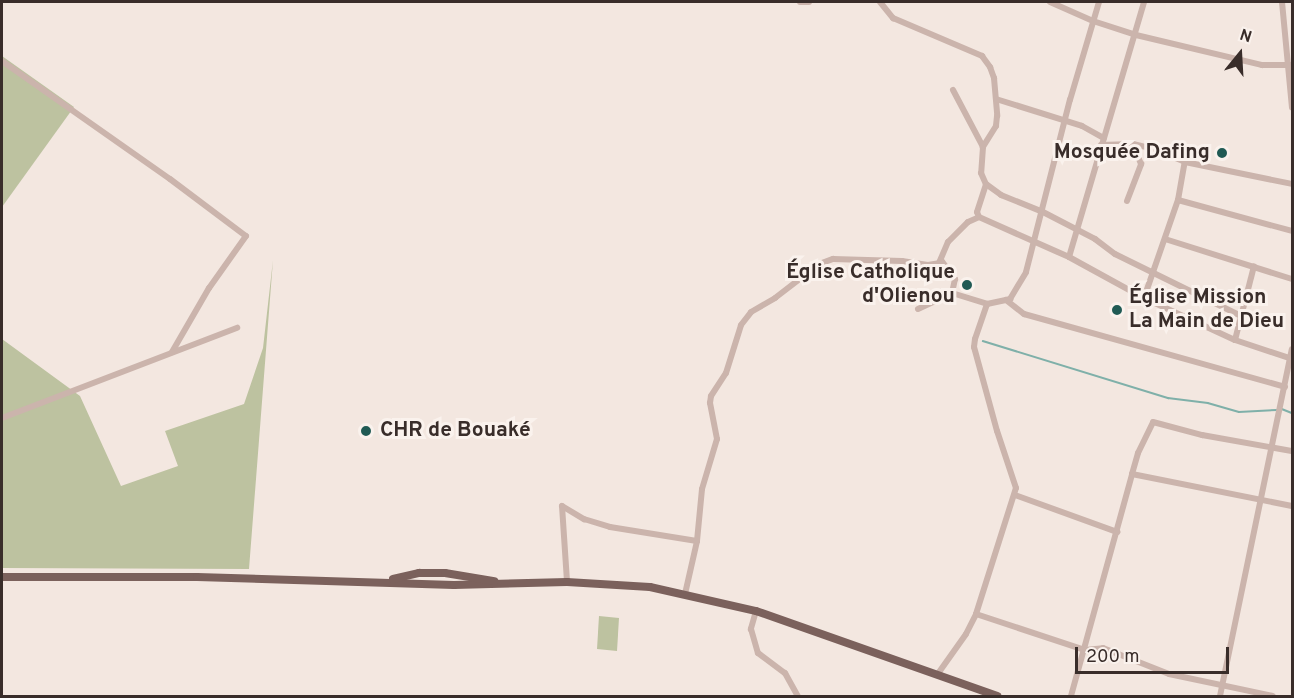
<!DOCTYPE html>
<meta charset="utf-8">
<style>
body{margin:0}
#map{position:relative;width:1294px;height:698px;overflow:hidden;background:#f3e7e0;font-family:Overpass,sans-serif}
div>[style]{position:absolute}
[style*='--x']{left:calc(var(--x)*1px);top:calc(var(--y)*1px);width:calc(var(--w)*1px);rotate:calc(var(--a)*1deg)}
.green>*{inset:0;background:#bdc2a0}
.stream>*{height:1.5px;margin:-0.75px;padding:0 0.75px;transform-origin:0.75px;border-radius:0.75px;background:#7fb0a9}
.minor>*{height:6px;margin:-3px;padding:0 3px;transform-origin:3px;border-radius:3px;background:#cbb4ac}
.major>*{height:8px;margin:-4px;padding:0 4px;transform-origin:4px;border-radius:4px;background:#7b615c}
.dots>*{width:16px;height:16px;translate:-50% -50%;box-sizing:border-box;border:3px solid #faf2ed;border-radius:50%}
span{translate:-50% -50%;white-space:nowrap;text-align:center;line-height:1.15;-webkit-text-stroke:6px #faf2ed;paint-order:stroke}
.poi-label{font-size:21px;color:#392d2a;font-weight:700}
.right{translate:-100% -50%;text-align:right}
.left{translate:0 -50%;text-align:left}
.frame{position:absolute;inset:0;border:3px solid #392d2a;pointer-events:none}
.north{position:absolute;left:1210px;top:24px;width:60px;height:60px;-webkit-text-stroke:4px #faf2ed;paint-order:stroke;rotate:18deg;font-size:16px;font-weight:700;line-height:24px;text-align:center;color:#392d2a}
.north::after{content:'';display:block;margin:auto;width:21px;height:27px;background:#392d2a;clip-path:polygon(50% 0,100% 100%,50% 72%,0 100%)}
.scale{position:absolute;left:1075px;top:647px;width:154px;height:27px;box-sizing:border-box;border:3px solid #392d2a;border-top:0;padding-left:8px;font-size:18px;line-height:21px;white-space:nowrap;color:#392d2a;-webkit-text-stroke:4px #faf2ed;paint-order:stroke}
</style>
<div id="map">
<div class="green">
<i style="clip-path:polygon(2px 56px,74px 107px,2px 207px)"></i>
<i style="clip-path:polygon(273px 260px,249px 569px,2px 568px,2px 339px,80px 396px,121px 486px,178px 466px,165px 431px,244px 404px,263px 348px)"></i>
<i style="clip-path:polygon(599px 616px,619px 618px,617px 651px,597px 649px)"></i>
</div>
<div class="stream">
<i style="--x:983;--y:341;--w:194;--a:17.1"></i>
<i style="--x:1168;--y:398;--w:40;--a:7.1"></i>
<i style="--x:1208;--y:403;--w:32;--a:16"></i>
<i style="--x:1239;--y:412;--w:38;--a:-3"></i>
<i style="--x:1282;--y:409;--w:11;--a:22"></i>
</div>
<div class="minor">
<i style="--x:800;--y:2;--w:9;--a:0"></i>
<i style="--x:880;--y:2;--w:21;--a:51"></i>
<i style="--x:893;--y:18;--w:97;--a:23.1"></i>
<i style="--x:982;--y:56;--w:14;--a:54"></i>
<i style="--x:990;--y:67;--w:12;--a:70"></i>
<i style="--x:994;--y:78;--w:38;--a:85"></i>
<i style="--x:997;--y:116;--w:10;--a:96"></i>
<i style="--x:996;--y:126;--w:25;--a:122"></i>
<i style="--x:983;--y:147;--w:26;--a:94"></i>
<i style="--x:981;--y:173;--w:12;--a:66"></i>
<i style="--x:986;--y:184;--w:19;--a:36"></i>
<i style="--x:1001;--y:195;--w:45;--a:22"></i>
<i style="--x:1043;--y:212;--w:59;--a:27.4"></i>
<i style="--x:1095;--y:239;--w:25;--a:37"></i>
<i style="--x:1115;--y:254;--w:140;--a:26.2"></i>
<i style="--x:1050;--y:2;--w:47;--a:23.8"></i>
<i style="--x:1093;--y:21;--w:45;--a:18"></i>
<i style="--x:1136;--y:35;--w:130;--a:13.4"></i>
<i style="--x:1262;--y:65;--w:30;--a:0"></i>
<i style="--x:1282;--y:2;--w:106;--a:84.6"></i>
<i style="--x:2;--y:61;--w:205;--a:35.1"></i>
<i style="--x:170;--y:179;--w:95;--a:36.9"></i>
<i style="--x:246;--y:236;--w:64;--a:125.4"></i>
<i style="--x:209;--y:288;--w:74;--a:120"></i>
<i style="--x:953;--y:90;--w:64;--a:62.2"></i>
<i style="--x:996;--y:99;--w:90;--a:17.4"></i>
<i style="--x:1082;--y:126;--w:25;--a:29"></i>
<i style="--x:1101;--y:145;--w:32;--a:-2"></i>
<i style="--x:1133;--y:144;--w:18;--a:13"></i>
<i style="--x:1151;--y:148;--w:37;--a:22"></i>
<i style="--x:1185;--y:162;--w:109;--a:11.6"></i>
<i style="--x:1178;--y:200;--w:118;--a:15.2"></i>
<i style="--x:1127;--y:201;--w:40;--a:-69"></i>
<i style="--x:1141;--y:164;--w:22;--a:-112"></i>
<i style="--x:979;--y:217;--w:5;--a:-112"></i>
<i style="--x:977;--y:212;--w:29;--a:-72"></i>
<i style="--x:1165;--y:239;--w:133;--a:17.5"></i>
<i style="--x:1069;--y:257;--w:266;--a:-73.6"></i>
<i style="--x:941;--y:260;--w:24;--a:54"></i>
<i style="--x:955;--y:279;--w:14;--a:102"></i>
<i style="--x:1144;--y:298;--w:104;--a:-70.9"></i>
<i style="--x:1178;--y:200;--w:39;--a:-80"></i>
<i style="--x:1006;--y:300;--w:23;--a:38"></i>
<i style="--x:1024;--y:314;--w:271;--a:15.6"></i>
<i style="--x:918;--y:309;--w:38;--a:-25"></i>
<i style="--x:952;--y:293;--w:37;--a:17"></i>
<i style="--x:1235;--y:340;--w:76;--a:-75.6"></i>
<i style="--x:2;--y:418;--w:252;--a:-21"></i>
<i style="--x:1132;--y:474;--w:163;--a:11.3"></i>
<i style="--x:1015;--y:495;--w:109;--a:19.9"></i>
<i style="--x:562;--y:506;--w:26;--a:31"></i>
<i style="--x:584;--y:519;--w:27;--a:17"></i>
<i style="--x:610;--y:527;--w:88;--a:9.1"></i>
<i style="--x:562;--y:506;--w:76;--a:86.2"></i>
<i style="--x:685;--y:594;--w:54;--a:-77.2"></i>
<i style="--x:697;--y:541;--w:52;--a:-84.5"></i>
<i style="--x:702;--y:489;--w:52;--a:-73.3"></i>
<i style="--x:717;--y:439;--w:37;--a:-101"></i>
<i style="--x:710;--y:403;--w:7;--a:-82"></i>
<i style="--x:711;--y:396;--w:27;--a:-57"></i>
<i style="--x:726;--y:373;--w:50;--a:-72.6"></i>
<i style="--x:741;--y:325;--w:16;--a:-52"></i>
<i style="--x:751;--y:312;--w:28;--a:-30"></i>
<i style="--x:775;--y:298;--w:56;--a:-37.7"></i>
<i style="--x:819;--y:264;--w:15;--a:-20"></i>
<i style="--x:833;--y:259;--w:69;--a:1.7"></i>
<i style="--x:902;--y:261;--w:26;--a:9"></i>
<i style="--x:928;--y:265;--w:11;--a:-10"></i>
<i style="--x:939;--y:263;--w:23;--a:-67"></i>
<i style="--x:948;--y:242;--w:28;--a:-45"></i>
<i style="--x:968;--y:222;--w:12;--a:-24"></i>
<i style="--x:979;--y:217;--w:98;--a:24"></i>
<i style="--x:1069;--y:257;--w:85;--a:28.7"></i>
<i style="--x:1144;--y:298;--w:100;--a:24.8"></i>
<i style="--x:1235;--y:340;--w:60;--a:18.4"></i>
<i style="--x:756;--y:611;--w:19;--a:106"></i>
<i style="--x:751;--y:629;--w:25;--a:74"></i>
<i style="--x:758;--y:653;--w:34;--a:37"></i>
<i style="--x:785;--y:673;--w:26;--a:61"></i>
<i style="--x:976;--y:614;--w:115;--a:18.3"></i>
<i style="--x:1085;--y:650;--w:18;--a:-6"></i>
<i style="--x:1103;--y:648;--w:71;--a:21.5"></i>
<i style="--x:1169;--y:674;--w:106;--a:11.9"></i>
<i style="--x:937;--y:675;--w:50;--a:-54.7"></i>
<i style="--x:966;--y:634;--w:22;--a:-63"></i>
<i style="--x:976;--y:614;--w:132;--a:-72.4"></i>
<i style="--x:1016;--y:488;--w:60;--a:-108.4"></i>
<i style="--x:997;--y:431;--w:87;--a:-105.3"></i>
<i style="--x:974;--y:347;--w:8;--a:-83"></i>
<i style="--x:975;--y:339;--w:37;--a:-71"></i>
<i style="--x:987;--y:304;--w:24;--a:-12"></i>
<i style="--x:1010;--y:299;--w:31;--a:-59"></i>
<i style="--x:1026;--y:272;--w:178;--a:-75.7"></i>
<i style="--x:1070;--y:100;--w:102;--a:-73.5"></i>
<i style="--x:1071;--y:696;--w:230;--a:-74.6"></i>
<i style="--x:1132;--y:474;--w:22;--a:-74"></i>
<i style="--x:1138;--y:453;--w:34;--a:-64"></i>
<i style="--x:1153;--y:422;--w:51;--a:14.9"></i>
<i style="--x:1202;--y:435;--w:91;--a:10.1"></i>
<i style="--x:1220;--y:696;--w:354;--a:-78.3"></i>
</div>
<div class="major">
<i style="--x:2;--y:577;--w:195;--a:0"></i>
<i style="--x:197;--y:577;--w:257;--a:1.8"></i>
<i style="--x:454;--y:585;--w:113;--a:-1.5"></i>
<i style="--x:567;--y:582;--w:83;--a:3.4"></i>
<i style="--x:650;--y:587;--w:109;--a:12.8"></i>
<i style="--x:756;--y:611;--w:256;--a:19.4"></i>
<i style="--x:393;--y:579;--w:27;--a:-13"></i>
<i style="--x:419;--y:573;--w:26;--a:0"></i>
<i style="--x:445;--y:573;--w:50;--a:9.3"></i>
</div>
<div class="dots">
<i style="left:1222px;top:153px;background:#205a54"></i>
<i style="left:967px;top:285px;background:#205a54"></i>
<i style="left:1117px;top:310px;background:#205a54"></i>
<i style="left:366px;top:431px;background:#205a54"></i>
</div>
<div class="poi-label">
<span class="right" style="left:1210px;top:153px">Mosquée Dafing</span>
<span class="right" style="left:955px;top:285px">Église Catholique<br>d'Olienou</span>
<span class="left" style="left:1129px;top:310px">Église Mission<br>La Main de Dieu</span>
<span class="left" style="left:380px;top:431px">CHR de Bouaké</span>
</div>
<div class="frame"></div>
<div class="north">N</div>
<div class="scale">200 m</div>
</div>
